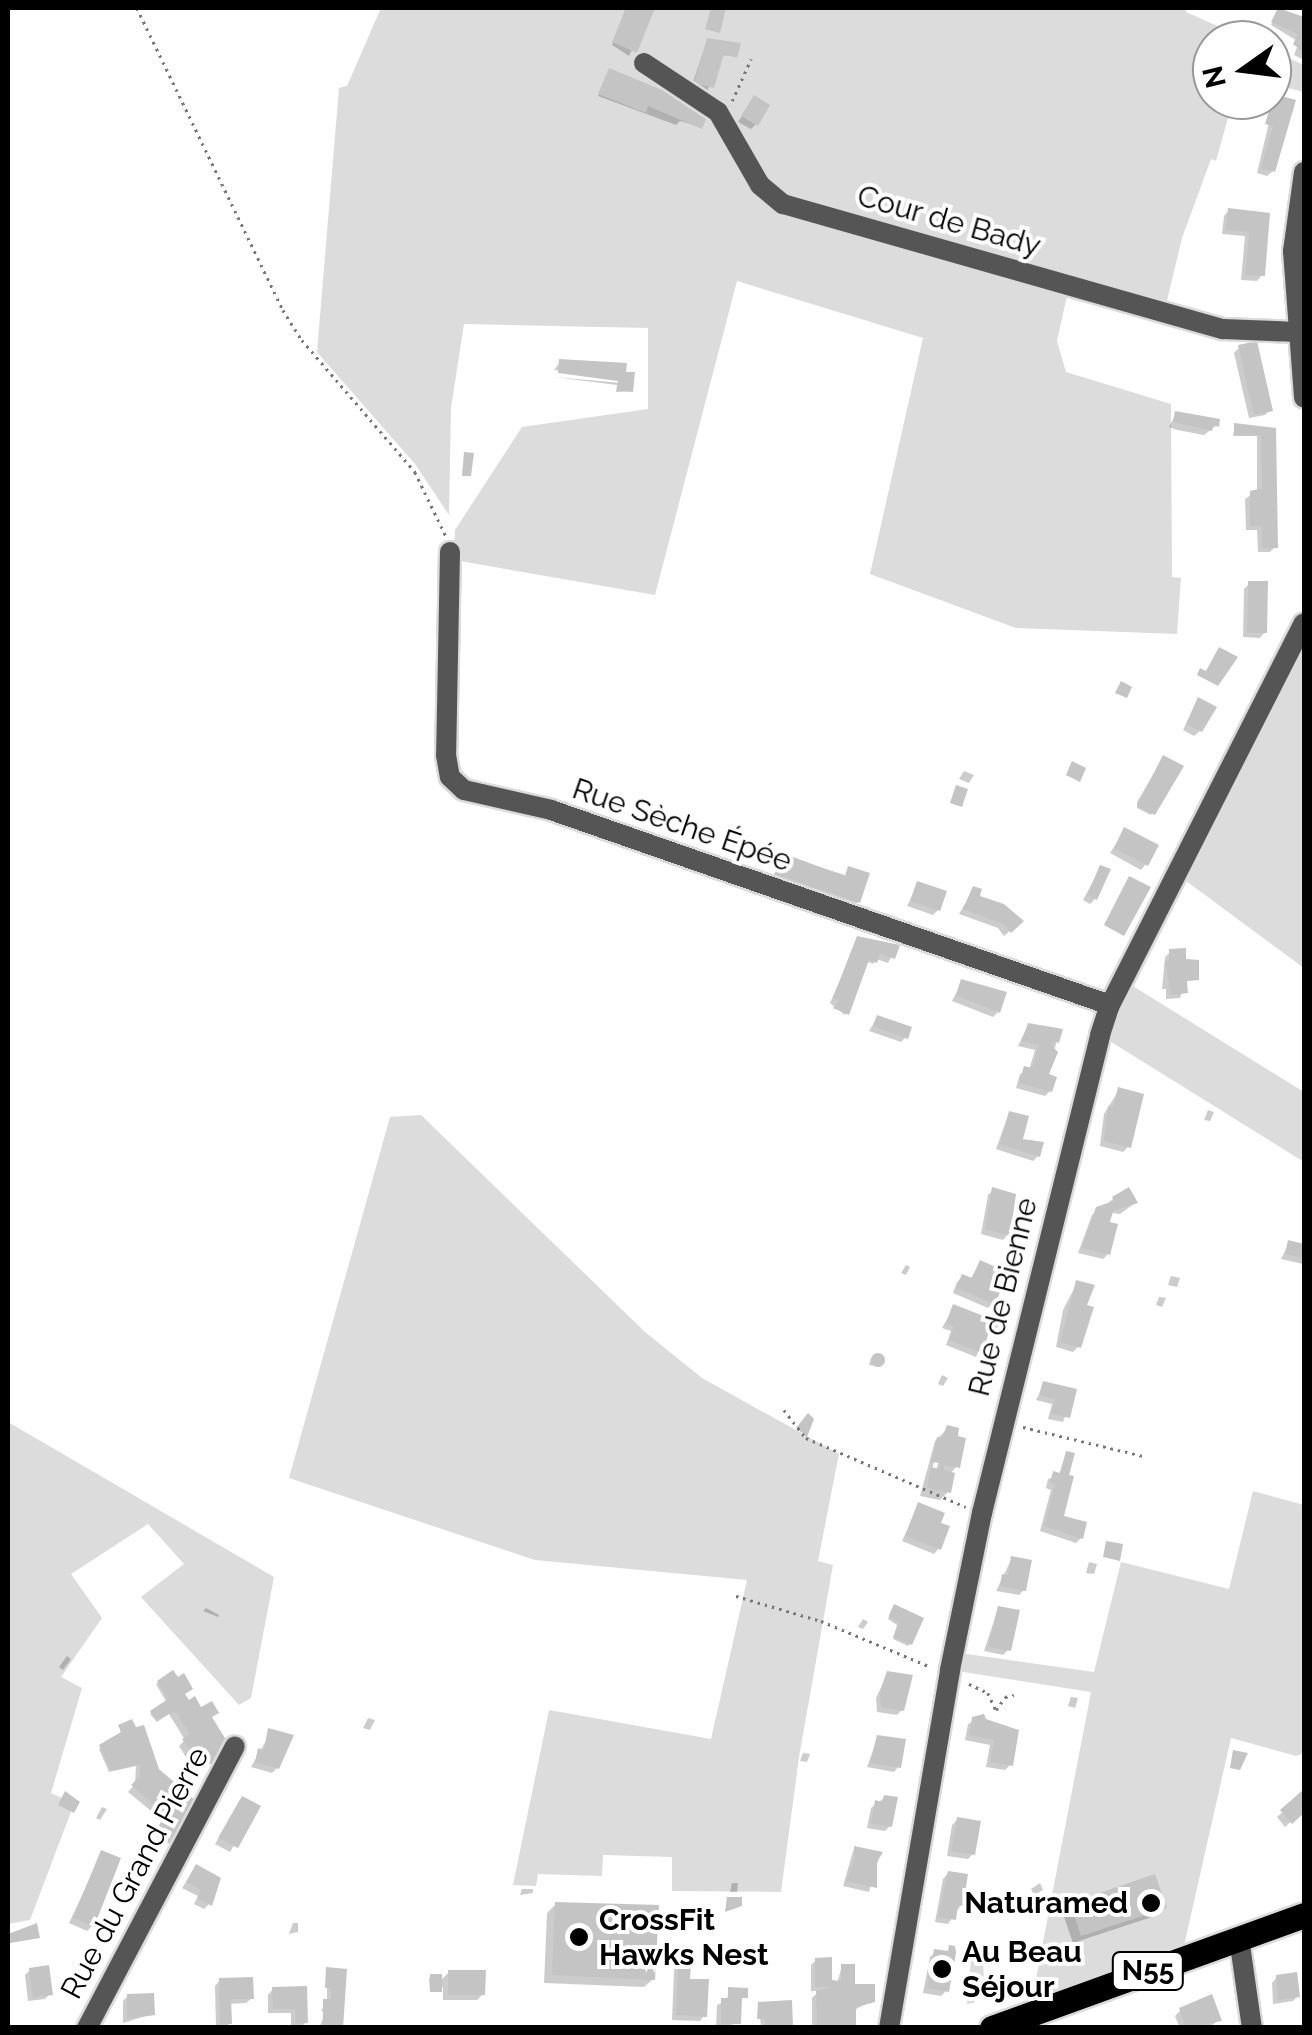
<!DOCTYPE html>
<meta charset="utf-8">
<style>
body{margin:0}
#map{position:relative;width:1312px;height:2035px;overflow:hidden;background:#fff;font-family:Raleway,sans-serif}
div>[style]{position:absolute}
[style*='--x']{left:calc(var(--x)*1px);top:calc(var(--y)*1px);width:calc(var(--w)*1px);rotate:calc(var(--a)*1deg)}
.green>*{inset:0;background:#dcdcdc}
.shadow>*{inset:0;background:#0003}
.building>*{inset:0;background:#c4c4c4}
.round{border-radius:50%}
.path>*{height:2.5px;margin-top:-1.25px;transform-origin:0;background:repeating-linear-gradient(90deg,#777 0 2.5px,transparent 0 7.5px)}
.roads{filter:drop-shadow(2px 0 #dbdbdb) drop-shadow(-2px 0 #dbdbdb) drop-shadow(0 2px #dbdbdb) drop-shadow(0 -2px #dbdbdb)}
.minor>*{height:20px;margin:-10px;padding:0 10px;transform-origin:10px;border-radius:10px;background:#555}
.major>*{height:25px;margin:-12.5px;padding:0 12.5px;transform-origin:12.5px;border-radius:12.5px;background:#000}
.dots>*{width:28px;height:28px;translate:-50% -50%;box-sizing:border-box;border:5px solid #fff;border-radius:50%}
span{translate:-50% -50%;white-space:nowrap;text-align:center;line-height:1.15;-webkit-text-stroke:8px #fff;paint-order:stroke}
.shield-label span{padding:2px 8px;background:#fff;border:2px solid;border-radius:8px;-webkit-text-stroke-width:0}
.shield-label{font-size:28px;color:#000;font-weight:700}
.street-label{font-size:30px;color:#000}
.poi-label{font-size:30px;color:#000;font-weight:700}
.right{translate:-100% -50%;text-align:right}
.left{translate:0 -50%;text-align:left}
.frame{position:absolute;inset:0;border:10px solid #000;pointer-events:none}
.north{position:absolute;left:1192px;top:20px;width:100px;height:100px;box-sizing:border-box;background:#fff;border:2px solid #999;border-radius:50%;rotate:256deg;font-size:28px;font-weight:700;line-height:40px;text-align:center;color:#000}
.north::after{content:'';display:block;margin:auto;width:35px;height:45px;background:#000;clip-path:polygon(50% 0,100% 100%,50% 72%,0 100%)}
</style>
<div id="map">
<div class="green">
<i style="clip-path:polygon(381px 8px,1187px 8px,1186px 12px,1249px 40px,1212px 40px,1212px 100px,1233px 100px,1216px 161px,1211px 159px,1182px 238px,1165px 309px,1070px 282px,1057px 341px,1066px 372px,1171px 404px,1172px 577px,1181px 578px,1177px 634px,1016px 628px,870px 574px,923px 338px,737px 281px,655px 595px,454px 560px,455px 530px,522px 427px,648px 409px,648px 328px,464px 324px,451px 408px,449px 515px,415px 464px,317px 352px,339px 88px,347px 86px)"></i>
<i style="clip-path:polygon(1272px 51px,1304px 65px,1304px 92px,1272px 84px)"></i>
<i style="clip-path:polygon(1304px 623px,1304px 968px,1178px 875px)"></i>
<i style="clip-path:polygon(1123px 980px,1304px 1092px,1304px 1162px,1100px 1035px)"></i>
<i style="clip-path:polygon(421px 1115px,645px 1332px,702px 1378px,839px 1454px,818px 1561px,833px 1565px,799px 1757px,781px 1892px,672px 1891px,672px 1857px,603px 1855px,602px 1876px,538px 1874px,536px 1886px,513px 1885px,549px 1710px,711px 1739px,747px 1580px,535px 1560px,289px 1478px,390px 1117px)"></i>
<i style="clip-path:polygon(8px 1422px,274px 1577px,251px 1698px,239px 1705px,141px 1597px,184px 1564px,148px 1524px,71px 1574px,102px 1618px,61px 1677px,82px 1688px,51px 1793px,74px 1804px,30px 1920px,8px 1924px)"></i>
<i style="clip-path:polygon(1253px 1491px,1304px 1505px,1304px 1753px,1296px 1756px,1231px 1738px,1181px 1959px,1029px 2015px,1091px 1692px,950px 1670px,953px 1652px,1094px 1672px,1121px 1562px,1229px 1589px)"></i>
<i style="clip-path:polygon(978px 1946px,982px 1949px,984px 1978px,974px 2003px,967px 2004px,972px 1949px)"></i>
</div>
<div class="shadow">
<i style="clip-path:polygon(626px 8px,652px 8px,629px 56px,612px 45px)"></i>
<i style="clip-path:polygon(1277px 12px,1304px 20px,1304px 60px,1294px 55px,1299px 42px,1271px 25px)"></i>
<i style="clip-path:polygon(707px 41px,735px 56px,721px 55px,707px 92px,691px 88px)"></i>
<i style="clip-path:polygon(610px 71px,700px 127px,680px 121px,676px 125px,598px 96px)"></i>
<i style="clip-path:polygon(1275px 97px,1273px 171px,1267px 176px,1257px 173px)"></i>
<i style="clip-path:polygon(754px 98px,756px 124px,751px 129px,738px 122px)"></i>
<i style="clip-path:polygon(1229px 210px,1267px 215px,1262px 275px,1257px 281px,1241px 280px,1245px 236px,1222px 234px,1224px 216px)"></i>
<i style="clip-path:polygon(1239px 348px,1270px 410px,1265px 415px,1249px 418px,1234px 353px)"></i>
<i style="clip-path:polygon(560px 362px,624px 365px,631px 391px,616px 392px,617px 385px,554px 377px,622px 383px,622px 378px,554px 370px)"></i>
<i style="clip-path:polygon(1176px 414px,1217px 425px,1204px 435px,1177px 430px,1169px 427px)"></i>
<i style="clip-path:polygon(1235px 426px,1262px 430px,1275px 547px,1270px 552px,1258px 552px,1257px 530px,1246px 530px,1245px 499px,1257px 491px,1257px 436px,1233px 436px)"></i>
<i style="clip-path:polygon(1249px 584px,1265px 632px,1260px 638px,1243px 637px,1244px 589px)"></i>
<i style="clip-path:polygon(1198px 700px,1200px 731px,1194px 736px,1183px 730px)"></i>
<i style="clip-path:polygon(1163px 758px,1154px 811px,1151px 815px,1137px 808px,1137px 802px)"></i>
<i style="clip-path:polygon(964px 771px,974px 775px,969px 783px,959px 779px)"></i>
<i style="clip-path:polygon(1125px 830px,1146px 864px,1141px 870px,1110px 853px)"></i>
<i style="clip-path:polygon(783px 856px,845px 875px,858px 902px,852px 907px,772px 879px)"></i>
<i style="clip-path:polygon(1101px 867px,1095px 899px,1090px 904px,1083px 900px)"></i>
<i style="clip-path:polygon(918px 884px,938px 910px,933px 915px,907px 906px)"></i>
<i style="clip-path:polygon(974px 889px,977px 897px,1020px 921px,1004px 936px,998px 928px,959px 914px)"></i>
<i style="clip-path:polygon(858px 939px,897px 946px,888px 963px,876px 959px,873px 964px,866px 961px,845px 1015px,830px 1003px)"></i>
<i style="clip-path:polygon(1170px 952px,1197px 979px,1186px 981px,1180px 998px,1166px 999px,1166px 989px,1162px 989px,1165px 957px)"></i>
<i style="clip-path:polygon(962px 982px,998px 1012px,993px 1017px,952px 1001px)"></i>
<i style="clip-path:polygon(877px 1018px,906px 1037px,901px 1042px,869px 1031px)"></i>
<i style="clip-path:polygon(1028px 1025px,1057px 1041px,1046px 1076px,1050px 1091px,1045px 1096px,1016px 1088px,1020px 1074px,1029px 1070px,1035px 1050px,1018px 1046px)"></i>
<i style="clip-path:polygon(1119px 1090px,1128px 1147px,1123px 1152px,1100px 1146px,1104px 1114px)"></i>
<i style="clip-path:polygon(1208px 1110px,1214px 1112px,1210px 1121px,1204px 1120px)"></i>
<i style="clip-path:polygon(1009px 1113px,1020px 1142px,1038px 1156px,1033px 1161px,996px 1149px)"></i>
<i style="clip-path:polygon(993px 1190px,1008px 1234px,1003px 1240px,981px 1234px,988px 1195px)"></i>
<i style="clip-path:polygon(1113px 1199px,1135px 1203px,1120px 1214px,1113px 1213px,1107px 1224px,1108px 1254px,1103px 1259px,1078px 1253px,1092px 1215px)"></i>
<i style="clip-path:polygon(1289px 1243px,1304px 1246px,1303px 1264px,1281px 1259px)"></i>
<i style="clip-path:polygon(980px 1263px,993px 1303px,988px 1308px,953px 1293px,957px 1282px,962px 1277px,970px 1280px)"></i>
<i style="clip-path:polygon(906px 1265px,910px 1267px,906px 1275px,901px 1273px)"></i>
<i style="clip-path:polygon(1171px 1276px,1180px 1278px,1177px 1287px,1168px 1285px)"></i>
<i style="clip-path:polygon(1077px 1283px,1083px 1307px,1079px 1346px,1073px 1352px,1056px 1347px,1063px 1310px)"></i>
<i style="clip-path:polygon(1159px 1297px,1166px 1298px,1162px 1307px,1156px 1305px)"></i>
<i style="clip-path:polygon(954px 1307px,993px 1332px,985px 1336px,976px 1357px,946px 1345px,951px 1331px,942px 1328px)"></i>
<i style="clip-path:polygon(882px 1357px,880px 1367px,869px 1365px,871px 1358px)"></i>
<i style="clip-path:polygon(942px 1375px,948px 1378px,943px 1386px,938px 1384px)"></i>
<i style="clip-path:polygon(1044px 1384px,1074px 1391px,1063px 1422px,1048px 1419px,1052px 1404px,1036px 1400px)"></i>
<i style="clip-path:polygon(evenodd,948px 1428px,957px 1466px,950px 1474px,948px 1492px,940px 1500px,920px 1496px,935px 1441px,948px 1428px,941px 1451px,935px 1475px,931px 1474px,934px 1462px,941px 1451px)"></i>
<i style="clip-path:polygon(1066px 1454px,1061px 1518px,1081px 1538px,1076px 1543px,1040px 1531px,1051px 1490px,1046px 1488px,1048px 1479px,1059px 1475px)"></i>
<i style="clip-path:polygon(919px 1505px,938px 1524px,939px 1548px,934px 1554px,902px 1541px)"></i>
<i style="clip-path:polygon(1012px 1558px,1024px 1590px,1019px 1595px,996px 1591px)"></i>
<i style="clip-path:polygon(1089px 1562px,1097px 1564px,1094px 1574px,1086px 1573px)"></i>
<i style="clip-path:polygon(206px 1608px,219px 1615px,218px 1617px,203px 1611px)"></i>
<i style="clip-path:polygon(892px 1608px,910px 1644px,908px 1646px,893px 1639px,897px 1625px,888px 1619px)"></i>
<i style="clip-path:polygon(998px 1609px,1008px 1650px,1003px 1655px,984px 1651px)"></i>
<i style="clip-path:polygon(863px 1619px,868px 1622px,863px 1629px,858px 1627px)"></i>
<i style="clip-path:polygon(67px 1656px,71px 1659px,63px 1670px,59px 1667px)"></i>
<i style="clip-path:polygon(888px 1673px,902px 1710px,897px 1715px,877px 1712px,876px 1698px)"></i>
<i style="clip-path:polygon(172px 1674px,189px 1704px,209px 1717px,217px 1758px,207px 1764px,202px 1756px,190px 1764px,179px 1746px,185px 1740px,169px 1714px,157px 1722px,150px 1714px,167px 1703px,156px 1684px)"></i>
<i style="clip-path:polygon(1071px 1697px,1078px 1698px,1075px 1708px,1068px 1706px)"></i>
<i style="clip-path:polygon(982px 1717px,1010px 1765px,1005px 1770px,986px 1767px,990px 1745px,965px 1740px,968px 1724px)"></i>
<i style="clip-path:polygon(368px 1718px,375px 1720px,370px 1730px,363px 1728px)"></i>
<i style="clip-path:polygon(120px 1727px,157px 1770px,174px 1839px,169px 1844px,154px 1835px,162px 1820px,128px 1792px,135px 1784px,136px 1766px,109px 1772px,99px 1749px,121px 1735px)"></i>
<i style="clip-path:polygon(271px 1732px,277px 1768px,272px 1773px,251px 1767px)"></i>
<i style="clip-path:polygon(878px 1737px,899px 1766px,894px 1772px,867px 1767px)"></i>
<i style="clip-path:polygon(803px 1753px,810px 1754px,807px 1762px,800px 1761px)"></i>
<i style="clip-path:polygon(1304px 1794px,1304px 1810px,1285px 1827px,1277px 1817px)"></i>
<i style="clip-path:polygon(884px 1798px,890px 1826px,885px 1831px,867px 1828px,871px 1808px)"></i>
<i style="clip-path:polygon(242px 1799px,257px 1807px,230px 1852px,215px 1844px)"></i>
<i style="clip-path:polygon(102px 1807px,107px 1809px,100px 1820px,96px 1818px)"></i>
<i style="clip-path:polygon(957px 1820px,973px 1854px,968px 1859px,947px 1856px,952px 1825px)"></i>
<i style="clip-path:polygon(854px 1848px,880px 1854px,869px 1892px,843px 1886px)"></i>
<i style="clip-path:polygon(102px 1853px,92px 1926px,87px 1931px,69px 1923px)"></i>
<i style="clip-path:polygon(196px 1867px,209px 1904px,204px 1909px,194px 1904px,198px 1896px,182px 1888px)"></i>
<i style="clip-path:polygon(948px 1873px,961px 1905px,948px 1924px,935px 1922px,943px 1879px)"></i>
<i style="clip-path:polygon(732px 1883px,738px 1883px,737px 1892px,730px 1892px)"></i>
<i style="clip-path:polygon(1040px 1883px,1043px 1890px,1034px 1895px,1031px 1889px)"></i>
<i style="clip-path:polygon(522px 1889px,533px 1889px,533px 1893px,520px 1895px)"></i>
<i style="clip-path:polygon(556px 1904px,653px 1979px,644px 1987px,544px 1983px,547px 1913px)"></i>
<i style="clip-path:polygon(1071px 1905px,1164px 1907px,1155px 1916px,1073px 1943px,1063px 1914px)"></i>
<i style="clip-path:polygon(293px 1923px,298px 1923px,298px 1932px,289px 1934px)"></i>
<i style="clip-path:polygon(935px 1952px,946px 1991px,941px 1996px,923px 1993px,930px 1957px)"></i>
<i style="clip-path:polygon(816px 1960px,830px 1983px,837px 1983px,842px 1966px,853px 1986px,872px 2001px,854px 2010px,851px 2028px,812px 2028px,812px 1998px,819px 1991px,811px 1991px,811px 1965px)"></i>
<i style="clip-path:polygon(679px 1965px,705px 2015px,700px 2021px,672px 2020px,674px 1970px)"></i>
<i style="clip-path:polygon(30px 1970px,50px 1994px,45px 1999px,28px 2001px,25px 1975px)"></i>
<i style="clip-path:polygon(327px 1970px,341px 2028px,319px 2028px,326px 2011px,321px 2011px,327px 2002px)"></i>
<i style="clip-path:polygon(449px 1972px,483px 1994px,477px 2000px,443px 2000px,443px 1987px,430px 1992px,429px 1978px,440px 1981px)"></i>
<i style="clip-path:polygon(1277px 1977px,1298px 1996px,1293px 2001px,1273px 2004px,1272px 1983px)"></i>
<i style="clip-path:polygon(220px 1980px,252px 1998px,246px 2003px,229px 2004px,230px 2023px,225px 2028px,216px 2028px,215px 1986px)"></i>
<i style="clip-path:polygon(273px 1989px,305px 1989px,306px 2022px,300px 2028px,291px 2028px,291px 2013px,268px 2013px,268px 1995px)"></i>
<i style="clip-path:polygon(729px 1990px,745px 1997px,739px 1999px,739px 2023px,716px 2028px,717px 2005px,727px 2000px)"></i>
<i style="clip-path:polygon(128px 1996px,152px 2014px,123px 2023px,123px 2001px)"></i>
<i style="clip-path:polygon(759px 2004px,790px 2025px,761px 2028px)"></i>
<i style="clip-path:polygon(1181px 2010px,1219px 2020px,1208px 2028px,1180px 2028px,1175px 2016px)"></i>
</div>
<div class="building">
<i style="clip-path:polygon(626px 8px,655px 8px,637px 53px,612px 42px)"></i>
<i style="clip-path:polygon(711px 8px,726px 8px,720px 33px,705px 29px)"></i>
<i style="clip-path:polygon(1278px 8px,1304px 17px,1304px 53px,1293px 44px,1298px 34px,1271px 22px)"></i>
<i style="clip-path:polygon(707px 38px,741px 43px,737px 58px,724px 54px,714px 88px,694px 83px)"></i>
<i style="clip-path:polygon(609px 68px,691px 102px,690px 107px,708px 114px,702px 129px,648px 106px,646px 113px,598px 94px)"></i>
<i style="clip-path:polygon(1274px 94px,1296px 100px,1275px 172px,1261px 168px,1273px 126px,1265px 124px)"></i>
<i style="clip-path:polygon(754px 95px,770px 105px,758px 126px,741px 116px)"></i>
<i style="clip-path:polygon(1228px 208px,1270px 213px,1265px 276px,1245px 275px,1249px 232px,1226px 230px)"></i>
<i style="clip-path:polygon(1257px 341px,1273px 411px,1254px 415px,1238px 345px)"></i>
<i style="clip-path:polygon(559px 359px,627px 363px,626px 372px,635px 372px,633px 392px,617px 391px,618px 381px,558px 373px)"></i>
<i style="clip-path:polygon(1175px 411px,1220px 419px,1219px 427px,1213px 425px,1212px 431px,1173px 422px)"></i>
<i style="clip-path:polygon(1234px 423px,1276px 428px,1278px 548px,1262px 548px,1262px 526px,1250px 526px,1250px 491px,1262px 488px,1261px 435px,1234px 435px)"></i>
<i style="clip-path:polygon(464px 452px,474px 453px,471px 476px,462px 476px)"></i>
<i style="clip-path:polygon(1248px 581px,1268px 581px,1267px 633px,1247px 633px)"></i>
<i style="clip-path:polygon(1219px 647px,1238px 657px,1218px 686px,1197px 675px,1200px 668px,1206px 671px)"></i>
<i style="clip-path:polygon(1121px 681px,1132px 687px,1127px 698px,1115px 693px)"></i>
<i style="clip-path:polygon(1198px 697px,1217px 707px,1202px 732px,1186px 724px)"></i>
<i style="clip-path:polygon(1163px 755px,1184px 766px,1155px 815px,1137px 806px)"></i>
<i style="clip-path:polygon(1072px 761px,1086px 768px,1080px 782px,1066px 775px)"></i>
<i style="clip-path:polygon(956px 785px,968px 789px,962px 807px,950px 803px)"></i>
<i style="clip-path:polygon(1124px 827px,1159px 845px,1148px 866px,1114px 848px)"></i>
<i style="clip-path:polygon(782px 853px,845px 876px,848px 866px,870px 873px,860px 903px,775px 874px)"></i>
<i style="clip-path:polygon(1100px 865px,1111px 869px,1097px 900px,1087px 895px)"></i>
<i style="clip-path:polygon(1129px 876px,1151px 887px,1124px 936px,1104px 925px)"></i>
<i style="clip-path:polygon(917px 881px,947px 891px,940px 911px,910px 901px)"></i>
<i style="clip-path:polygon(973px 886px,982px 889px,980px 896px,1004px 904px,1024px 921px,1011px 933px,1003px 924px,963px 909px)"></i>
<i style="clip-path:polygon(857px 936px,900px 945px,895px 959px,880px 954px,877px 963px,869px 960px,849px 1015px,833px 1008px,840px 1000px,833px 998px)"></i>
<i style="clip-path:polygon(1186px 948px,1186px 959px,1199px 960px,1199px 980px,1187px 981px,1188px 993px,1171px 995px,1165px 961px,1169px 961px,1169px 949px)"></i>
<i style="clip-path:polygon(961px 979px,1007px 992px,1000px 1013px,956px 995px)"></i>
<i style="clip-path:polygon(877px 1015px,912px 1027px,908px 1039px,873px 1026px)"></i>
<i style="clip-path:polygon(1028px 1023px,1063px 1029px,1059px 1043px,1054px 1041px,1053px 1047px,1058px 1052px,1049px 1074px,1057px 1077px,1052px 1092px,1019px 1083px,1024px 1066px,1032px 1068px,1039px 1045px,1022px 1041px)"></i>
<i style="clip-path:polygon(1118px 1087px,1144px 1094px,1131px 1148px,1104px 1141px,1108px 1106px,1113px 1107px)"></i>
<i style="clip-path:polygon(1009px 1111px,1029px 1116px,1023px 1139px,1044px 1142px,1040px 1157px,1000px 1144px)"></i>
<i style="clip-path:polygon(992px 1187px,1016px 1194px,1010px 1236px,985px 1229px)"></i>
<i style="clip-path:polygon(1129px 1187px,1138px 1203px,1113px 1211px,1110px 1222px,1118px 1224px,1110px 1255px,1082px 1248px,1096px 1207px,1114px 1201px,1112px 1197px)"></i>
<i style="clip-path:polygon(1288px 1240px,1304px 1244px,1304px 1258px,1285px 1254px)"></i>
<i style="clip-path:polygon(980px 1260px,998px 1268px,990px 1286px,1001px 1290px,995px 1304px,956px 1288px,962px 1274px,972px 1278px)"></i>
<i style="clip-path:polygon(1076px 1280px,1095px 1285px,1087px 1305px,1094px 1307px,1081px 1348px,1060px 1342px)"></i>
<i style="clip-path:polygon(953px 1304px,999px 1322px,995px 1333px,989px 1331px,983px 1353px,949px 1340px,954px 1326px,946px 1323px)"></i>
<i class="round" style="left:871px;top:1353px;width:14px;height:14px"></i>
<i style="clip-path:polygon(1043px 1381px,1077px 1389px,1070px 1418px,1051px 1414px,1055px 1399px,1039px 1395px)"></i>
<i style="clip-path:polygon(808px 1413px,814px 1419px,807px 1437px,796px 1428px)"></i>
<i style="clip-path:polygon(947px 1425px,959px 1428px,958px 1436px,966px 1438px,960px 1468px,945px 1465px,944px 1470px,955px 1473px,951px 1493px,927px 1488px,931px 1467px,939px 1469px,940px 1463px,931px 1462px,937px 1437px,942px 1438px)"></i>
<i style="clip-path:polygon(1066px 1451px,1075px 1453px,1069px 1475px,1074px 1476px,1064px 1516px,1087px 1522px,1083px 1539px,1044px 1526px,1055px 1484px,1050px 1483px,1053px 1471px,1060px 1473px)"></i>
<i style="clip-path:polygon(918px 1502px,945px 1513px,941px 1523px,950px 1526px,941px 1550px,905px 1536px)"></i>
<i style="clip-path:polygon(1106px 1541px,1123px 1544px,1120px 1561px,1103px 1557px)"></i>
<i style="clip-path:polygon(1011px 1556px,1032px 1560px,1026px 1591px,1000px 1586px,1002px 1574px,1008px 1575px)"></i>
<i style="clip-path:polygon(894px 1604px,924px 1618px,912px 1645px,893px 1637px,899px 1623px,889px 1616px)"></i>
<i style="clip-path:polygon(998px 1606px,1020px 1610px,1011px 1651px,988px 1647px)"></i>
<i style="clip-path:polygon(173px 1670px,178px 1677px,184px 1673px,193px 1689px,185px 1694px,189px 1700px,195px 1696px,201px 1707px,212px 1701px,219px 1713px,212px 1717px,228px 1743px,217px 1764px,209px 1764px,204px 1755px,196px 1760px,182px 1739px,190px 1734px,175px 1711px,156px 1720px,150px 1711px,168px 1699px,157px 1681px)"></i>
<i style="clip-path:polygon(887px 1671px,913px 1675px,904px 1711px,881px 1707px,880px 1691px)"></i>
<i style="clip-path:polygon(984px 1714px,986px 1719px,1019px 1730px,1013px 1766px,990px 1762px,994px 1740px,969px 1735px,972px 1717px)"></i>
<i style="clip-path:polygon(132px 1719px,136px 1727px,144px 1725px,159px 1769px,196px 1801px,177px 1840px,157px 1830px,165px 1814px,131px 1785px,140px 1776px,140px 1764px,111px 1771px,99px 1745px,121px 1732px,118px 1725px)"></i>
<i style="clip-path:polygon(268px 1728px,294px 1735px,279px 1769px,255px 1762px,258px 1748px,264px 1750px)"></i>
<i style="clip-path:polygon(877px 1735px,906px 1739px,901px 1768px,870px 1763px)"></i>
<i style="clip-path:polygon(1233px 1750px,1248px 1753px,1240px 1770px,1230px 1768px)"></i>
<i style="clip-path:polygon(1304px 1789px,1304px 1813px,1292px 1824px,1280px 1810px)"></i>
<i style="clip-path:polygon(65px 1791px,80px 1802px,74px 1813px,58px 1805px)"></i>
<i style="clip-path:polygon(884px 1795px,898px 1797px,892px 1827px,871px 1823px,875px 1800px,882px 1802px)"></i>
<i style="clip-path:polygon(242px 1796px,261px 1806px,238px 1848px,218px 1838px)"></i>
<i style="clip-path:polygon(957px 1817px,981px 1821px,975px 1855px,951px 1851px)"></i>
<i style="clip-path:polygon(854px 1846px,883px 1852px,877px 1862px,877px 1888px,846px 1881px,855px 1858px)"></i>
<i style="clip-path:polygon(101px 1850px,121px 1858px,94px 1927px,73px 1918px)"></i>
<i style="clip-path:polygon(196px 1864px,221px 1878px,212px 1906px,197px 1898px,201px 1890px,186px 1882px)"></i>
<i style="clip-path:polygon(948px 1871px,968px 1874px,963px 1906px,958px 1905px,956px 1920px,938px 1917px)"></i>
<i style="clip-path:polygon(1155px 1874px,1167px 1908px,1081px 1936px,1070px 1903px)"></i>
<i style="clip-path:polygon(727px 1897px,742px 1897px,742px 1906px,725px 1912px)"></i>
<i style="clip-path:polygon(555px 1902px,659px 1905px,655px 1980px,552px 1975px)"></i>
<i style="clip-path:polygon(37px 1923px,40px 1938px,10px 1943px,8px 1934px)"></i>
<i style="clip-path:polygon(949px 1945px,955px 1946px,956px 1953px,949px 1992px,927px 1988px,934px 1949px,948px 1951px)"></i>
<i style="clip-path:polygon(832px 1957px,832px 1980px,841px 1981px,841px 1964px,855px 1964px,855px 1984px,875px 1984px,875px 2002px,856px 2007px,856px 2025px,817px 2026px,816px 1991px,831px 1987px,815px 1987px,815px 1958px)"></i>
<i style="clip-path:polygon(678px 1963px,691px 1963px,690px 1979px,709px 1979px,707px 2017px,676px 2015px)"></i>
<i style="clip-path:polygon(49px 1965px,53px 1995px,33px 1997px,29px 1968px)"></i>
<i style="clip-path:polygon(326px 1967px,347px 1969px,343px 2028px,323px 2028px,323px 1999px,331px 1999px,331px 1988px,325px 1988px)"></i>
<i style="clip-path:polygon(448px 1970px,486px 1970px,485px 1995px,448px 1995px)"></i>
<i style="clip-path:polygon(1297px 1972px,1300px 1997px,1278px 2000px,1276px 1975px)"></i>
<i style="clip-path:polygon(430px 1974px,442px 1974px,442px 1992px,430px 1992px)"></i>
<i style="clip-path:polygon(253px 1977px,254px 1999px,231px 1999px,232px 2024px,220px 2024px,219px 1978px)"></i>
<i style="clip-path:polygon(307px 1986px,308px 2023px,296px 2024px,295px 2009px,273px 2009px,272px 1987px)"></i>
<i style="clip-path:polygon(728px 1987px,748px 1988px,748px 1998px,742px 1998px,741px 2024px,721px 2024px,721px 1998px,728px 1998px)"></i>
<i style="clip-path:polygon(154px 1993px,155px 2015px,127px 2019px,127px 1994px)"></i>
<i style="clip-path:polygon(1212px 1994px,1222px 2021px,1186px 2028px,1179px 2008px)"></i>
<i style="clip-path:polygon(792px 2000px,793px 2026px,765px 2025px,765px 2019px,757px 2019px,758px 2002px)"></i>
</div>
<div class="path">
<i style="--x:137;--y:8;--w:335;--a:64.2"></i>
<i style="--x:283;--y:310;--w:36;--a:58"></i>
<i style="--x:302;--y:340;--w:174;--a:49.4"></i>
<i style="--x:415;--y:472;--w:71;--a:64.2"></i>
<i style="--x:732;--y:101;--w:46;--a:-65.7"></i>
<i style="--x:784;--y:1410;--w:36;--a:52"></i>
<i style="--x:806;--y:1438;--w:174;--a:23.3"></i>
<i style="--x:1023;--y:1427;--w:123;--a:13.6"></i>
<i style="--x:736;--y:1596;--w:89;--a:16.4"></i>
<i style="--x:821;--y:1621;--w:119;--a:22.7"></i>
<i style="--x:969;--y:1684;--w:21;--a:25"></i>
<i style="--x:988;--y:1693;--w:19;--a:65"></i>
<i style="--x:996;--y:1710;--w:16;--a:-55"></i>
<i style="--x:1005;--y:1697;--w:9;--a:-13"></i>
</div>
<div class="roads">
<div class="minor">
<i style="--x:644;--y:63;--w:89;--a:33.5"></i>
<i style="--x:718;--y:112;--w:84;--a:60.1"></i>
<i style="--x:760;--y:185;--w:30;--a:40"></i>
<i style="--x:783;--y:204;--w:457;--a:15.9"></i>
<i style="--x:1223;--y:329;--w:74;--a:2.3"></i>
<i style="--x:1304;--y:172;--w:80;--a:97.9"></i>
<i style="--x:1293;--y:251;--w:147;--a:85.7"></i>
<i style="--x:450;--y:552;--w:203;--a:91.1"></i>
<i style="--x:446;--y:755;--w:22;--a:80"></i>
<i style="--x:450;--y:777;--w:19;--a:43"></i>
<i style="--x:464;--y:790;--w:89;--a:12.9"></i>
<i style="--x:551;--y:810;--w:592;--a:19.23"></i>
<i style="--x:1239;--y:1938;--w:91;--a:81.8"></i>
<i style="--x:87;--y:2028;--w:318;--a:-62.3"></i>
<i style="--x:889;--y:2028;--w:363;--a:-80.3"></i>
<i style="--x:950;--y:1670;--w:160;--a:-78.5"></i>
<i style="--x:982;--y:1513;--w:492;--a:-76.1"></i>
<i style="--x:1100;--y:1035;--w:32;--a:-72"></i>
<i style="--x:1110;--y:1005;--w:428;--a:-63.1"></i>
</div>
<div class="major">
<i style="--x:992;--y:2028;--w:332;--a:-19.9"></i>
</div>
</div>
<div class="dots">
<i style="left:1151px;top:1903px;background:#000"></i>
<i style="left:579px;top:1937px;background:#000"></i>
<i style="left:942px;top:1969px;background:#000"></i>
</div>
<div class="shield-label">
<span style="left:1148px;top:1971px">N55</span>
</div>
<div class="street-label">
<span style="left:949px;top:221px;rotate:16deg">Cour de Bady</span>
<span style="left:682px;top:825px;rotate:19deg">Rue Sèche Épée</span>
<span style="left:1003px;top:1297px;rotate:-76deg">Rue de Bienne</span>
<span style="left:135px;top:1873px;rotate:-62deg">Rue du Grand Pierre</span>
</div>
<div class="poi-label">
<span class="right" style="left:1128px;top:1903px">Naturamed</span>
<span class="left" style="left:599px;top:1937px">CrossFit<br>Hawks Nest</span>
<span class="left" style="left:962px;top:1969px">Au Beau<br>Séjour</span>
</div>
<div class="frame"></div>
<div class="north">N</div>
</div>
